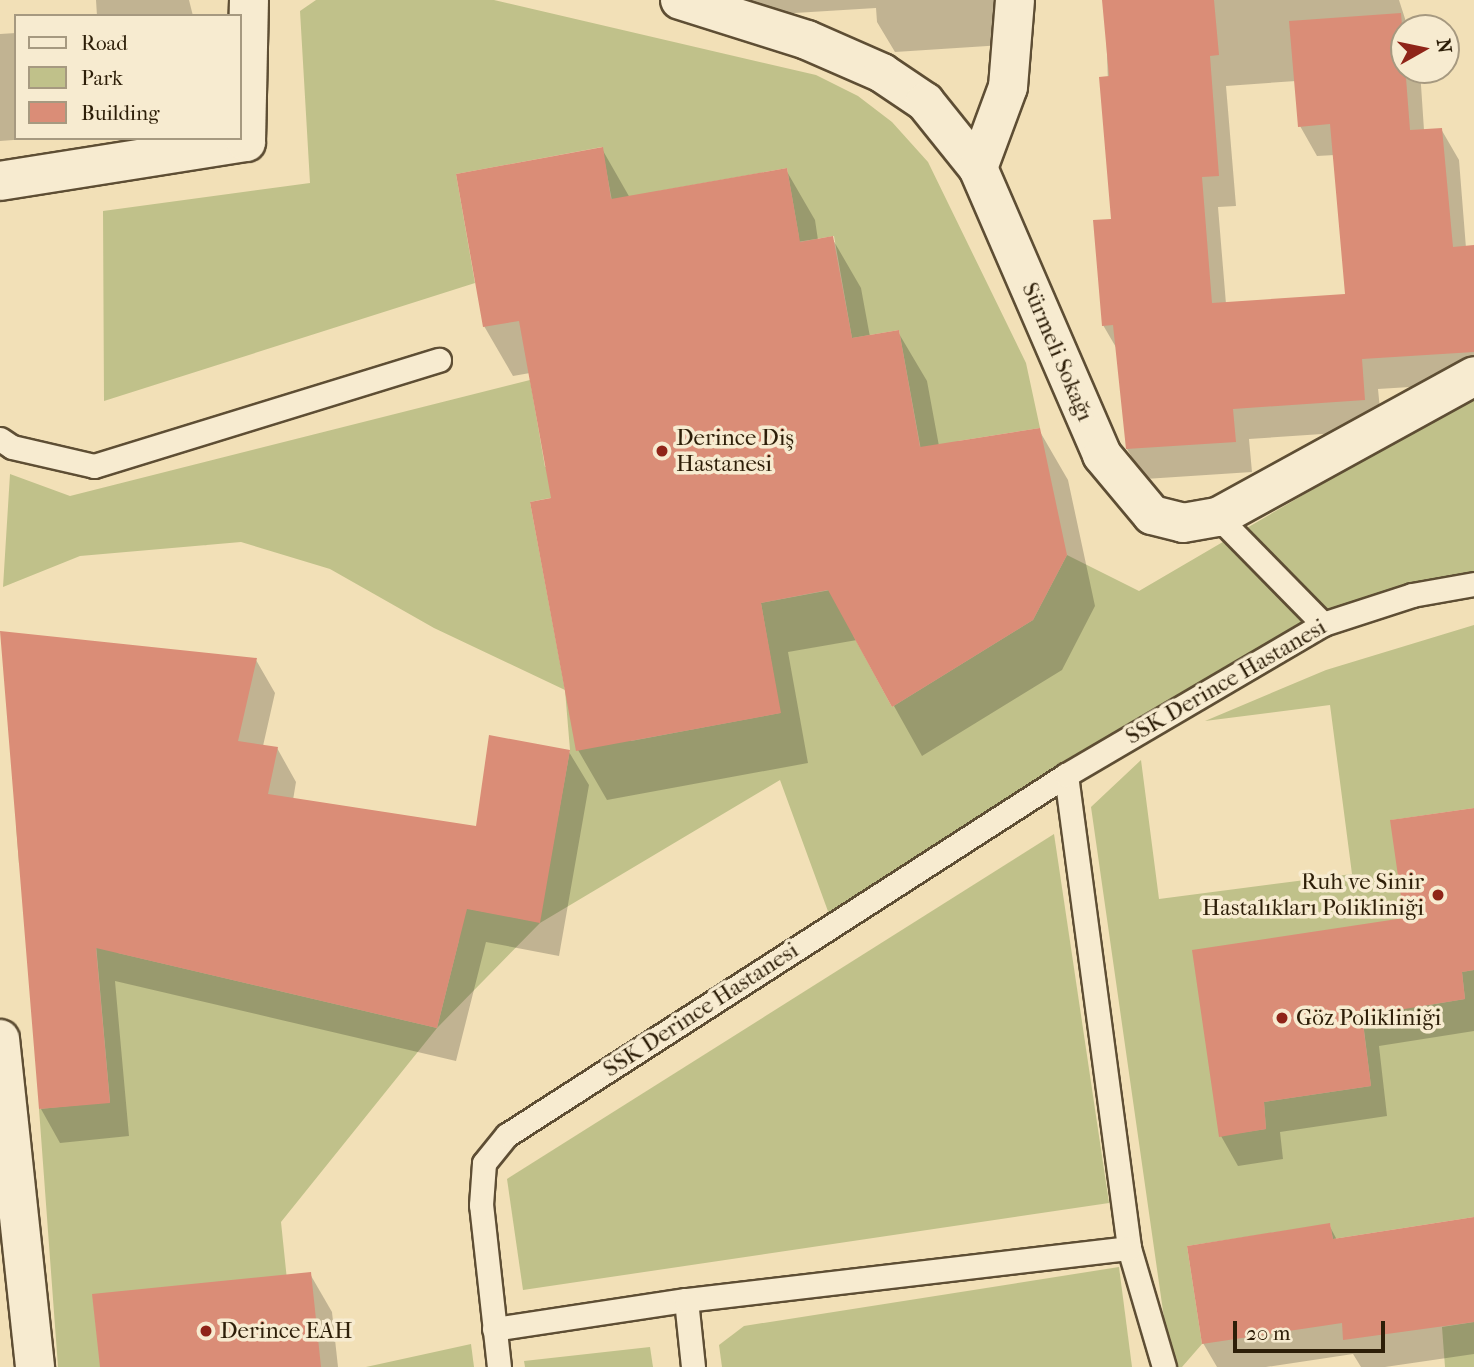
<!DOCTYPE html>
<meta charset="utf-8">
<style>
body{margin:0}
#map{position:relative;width:1474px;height:1367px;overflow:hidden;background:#f2e0b7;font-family:"IM FELL French Canon",serif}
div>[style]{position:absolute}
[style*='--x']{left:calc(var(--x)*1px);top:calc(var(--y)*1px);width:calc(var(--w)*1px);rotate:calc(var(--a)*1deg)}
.green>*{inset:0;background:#c0c18a}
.shadow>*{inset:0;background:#0003}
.building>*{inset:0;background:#da8d77}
.roads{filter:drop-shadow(2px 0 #5e4e34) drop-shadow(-2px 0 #5e4e34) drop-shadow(0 2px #5e4e34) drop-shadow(0 -2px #5e4e34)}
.service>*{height:23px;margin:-11.5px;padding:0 11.5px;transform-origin:11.5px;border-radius:11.5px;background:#f7ebd0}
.minor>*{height:38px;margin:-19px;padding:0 19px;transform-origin:19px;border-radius:19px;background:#f7ebd0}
.tertiary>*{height:38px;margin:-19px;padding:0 19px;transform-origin:19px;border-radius:19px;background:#f7ebd0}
.dots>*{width:19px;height:19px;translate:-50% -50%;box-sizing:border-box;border:4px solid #f7ebd0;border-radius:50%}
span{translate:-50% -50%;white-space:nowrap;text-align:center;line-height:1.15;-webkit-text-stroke:7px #f7ebd0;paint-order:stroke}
.street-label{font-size:23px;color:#2d1e08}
.poi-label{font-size:23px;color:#2d1e08}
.left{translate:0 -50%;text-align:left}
.right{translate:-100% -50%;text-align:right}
.legend{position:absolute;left:14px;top:14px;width:228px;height:126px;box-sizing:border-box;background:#f7ebd0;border:2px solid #a69980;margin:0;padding:9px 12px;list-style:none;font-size:21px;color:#2d1e08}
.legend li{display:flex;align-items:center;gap:14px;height:35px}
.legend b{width:35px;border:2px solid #a69980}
.north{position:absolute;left:1390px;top:14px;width:70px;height:70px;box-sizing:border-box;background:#f7ebd0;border:2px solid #a69980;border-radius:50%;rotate:81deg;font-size:19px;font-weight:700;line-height:28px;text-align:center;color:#2d1e08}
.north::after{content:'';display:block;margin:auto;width:24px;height:32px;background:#8f2418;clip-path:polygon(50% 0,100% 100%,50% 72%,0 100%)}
.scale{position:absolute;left:1233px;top:1321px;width:152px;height:32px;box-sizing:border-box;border:4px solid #2d1e08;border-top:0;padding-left:9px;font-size:21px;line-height:24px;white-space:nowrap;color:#2d1e08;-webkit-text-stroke:5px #f7ebd0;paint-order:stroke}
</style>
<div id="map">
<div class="green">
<i style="clip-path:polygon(evenodd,316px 0,494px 0,816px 75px,858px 96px,892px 122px,928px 162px,1026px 363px,1040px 428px,958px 441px,961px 524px,944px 580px,853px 635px,892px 707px,1033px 620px,1067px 555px,1139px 591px,1474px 395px,1474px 584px,1412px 595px,1323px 624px,1066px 775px,833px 925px,780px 780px,540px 923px,437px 1028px,281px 1222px,296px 1367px,58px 1367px,39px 1109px,110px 1102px,89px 866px,19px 864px,16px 824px,539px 922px,570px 750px,565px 690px,434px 628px,330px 569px,241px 542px,80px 556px,3px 587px,10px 474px,70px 496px,530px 380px,545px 467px,555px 466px,560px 496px,530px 502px,565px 690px,620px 680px,631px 741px,780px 713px,761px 603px,900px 577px,887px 502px,929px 494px,899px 330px,852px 338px,834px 236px,791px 243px,799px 237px,787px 168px,659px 191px,662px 203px,614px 212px,602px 147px,456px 174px,475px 283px,104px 401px,103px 211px,310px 183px,300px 11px,316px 0,141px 869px,459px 940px,437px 1028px,118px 953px,141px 869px)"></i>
<i style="clip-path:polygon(evenodd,1474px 625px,1474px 808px,1391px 820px,1417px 1007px,1465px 999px,1462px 972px,1474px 970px,1474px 1217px,1333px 1239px,1330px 1224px,1187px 1246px,1202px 1344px,1182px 1367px,1171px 1367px,1091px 807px,1141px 760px,1159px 899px,1352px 874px,1330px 705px,1205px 721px,1326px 670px,1474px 625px,1351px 926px,1371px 1086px,1264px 1102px,1266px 1129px,1219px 1136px,1351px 926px)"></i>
<i style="clip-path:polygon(1054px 834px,1109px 1203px,523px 1290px,507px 1179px)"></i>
<i style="clip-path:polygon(1119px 1267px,1132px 1367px,722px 1367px,719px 1345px,744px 1326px)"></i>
<i style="clip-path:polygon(1474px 1322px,1474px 1367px,1445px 1367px,1442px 1327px)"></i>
<i style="clip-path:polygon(471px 1344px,474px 1367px,366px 1367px)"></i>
<i style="clip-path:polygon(650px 1347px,653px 1367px,525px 1367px,524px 1361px)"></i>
</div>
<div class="shadow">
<i style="clip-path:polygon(96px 0,189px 0,193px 16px,97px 16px)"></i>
<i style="clip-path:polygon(708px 0,999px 0,1003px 45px,895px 52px,877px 22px,876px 8px,729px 17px)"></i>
<i style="clip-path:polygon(evenodd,1105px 0,1399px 0,1408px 28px,1404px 28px,1404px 70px,1420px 70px,1424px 130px,1441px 129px,1459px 160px,1466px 248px,1474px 247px,1474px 383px,1378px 389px,1382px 430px,1249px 439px,1252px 472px,1145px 479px,1127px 449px,1117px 349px,1103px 325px,1113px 220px,1105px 0,1296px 81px,1300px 126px,1317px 156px,1335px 155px,1347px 296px,1226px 304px,1218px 207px,1236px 206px,1226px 86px,1296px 81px)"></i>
<i style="clip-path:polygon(16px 33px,16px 138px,40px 138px,0 141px,0 34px)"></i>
<i style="clip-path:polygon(602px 149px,630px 198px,786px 170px,815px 220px,818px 240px,832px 238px,861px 288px,870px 337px,898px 332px,927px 381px,939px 446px,1039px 430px,1068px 480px,1095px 606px,1062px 670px,922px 756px,857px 640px,788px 652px,808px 763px,607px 800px,578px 750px,553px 499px,530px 373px,513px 376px,484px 326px)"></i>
<i style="clip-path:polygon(2px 633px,256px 660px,275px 693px,263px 746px,277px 748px,296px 782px,293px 800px,477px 828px,569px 752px,589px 785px,559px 956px,486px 942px,456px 1061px,115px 981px,129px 1136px,60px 1143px,41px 1109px)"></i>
<i style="clip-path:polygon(1474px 809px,1474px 1031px,1379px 1046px,1387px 1116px,1280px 1132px,1283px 1159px,1238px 1166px,1221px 1136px,1406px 920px)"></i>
<i style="clip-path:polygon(1474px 1220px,1474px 1354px,1385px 1367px,1361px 1367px,1353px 1354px,1266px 1367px,1217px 1367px,1203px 1343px,1329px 1225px,1337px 1240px)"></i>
<i style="clip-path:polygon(310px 1274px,332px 1312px,338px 1367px,101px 1367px)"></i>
</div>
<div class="building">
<i style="clip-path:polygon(1102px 0,1214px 0,1219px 55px,1210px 56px,1219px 176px,1202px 177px,1212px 303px,1345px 294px,1330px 124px,1298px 127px,1289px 21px,1401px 13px,1410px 130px,1442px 128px,1453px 247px,1474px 245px,1474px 352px,1362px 359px,1365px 400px,1233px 409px,1236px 442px,1126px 449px,1113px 325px,1102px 326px,1093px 220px,1111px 219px,1099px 77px,1109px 76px)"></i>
<i style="clip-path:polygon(603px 147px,611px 199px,787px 168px,800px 242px,833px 236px,852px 338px,899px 330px,920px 447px,1040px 428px,1067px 555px,1033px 620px,892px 707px,828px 590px,761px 603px,781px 713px,576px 751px,530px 502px,551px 498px,519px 321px,483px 327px,456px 174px)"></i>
<i style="clip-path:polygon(0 631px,257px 658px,238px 741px,278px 747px,268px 794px,476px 826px,489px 735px,570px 750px,540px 923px,467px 909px,437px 1028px,96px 948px,110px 1103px,39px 1109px)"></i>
<i style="clip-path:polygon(1474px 808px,1474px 970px,1462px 972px,1465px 999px,1362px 1016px,1371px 1086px,1264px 1102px,1266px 1129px,1219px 1137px,1192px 950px,1404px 918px,1390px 820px)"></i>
<i style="clip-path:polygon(1474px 1217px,1474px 1322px,1343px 1340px,1342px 1323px,1202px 1344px,1187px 1246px,1330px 1223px,1333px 1239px)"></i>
<i style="clip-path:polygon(311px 1272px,321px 1367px,100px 1367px,92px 1294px)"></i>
</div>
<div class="roads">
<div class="service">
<i style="--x:0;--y:439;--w:14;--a:34"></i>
<i style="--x:12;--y:447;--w:84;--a:13"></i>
<i style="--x:94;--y:466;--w:361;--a:-17.1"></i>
<i style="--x:1218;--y:517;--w:150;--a:45.5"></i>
<i style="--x:1066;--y:775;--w:477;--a:82.4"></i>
<i style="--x:1129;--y:1248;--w:124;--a:73.6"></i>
<i style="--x:686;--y:1300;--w:67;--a:84"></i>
<i style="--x:494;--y:1329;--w:194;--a:-8.6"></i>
<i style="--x:686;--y:1300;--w:446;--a:-6.7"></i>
<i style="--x:499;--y:1367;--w:163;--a:-96.3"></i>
<i style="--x:481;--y:1205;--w:42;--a:-85.9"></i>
<i style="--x:484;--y:1163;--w:36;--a:-51"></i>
<i style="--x:507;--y:1135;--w:665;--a:-32.78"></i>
<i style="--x:1066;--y:775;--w:298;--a:-30.4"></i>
<i style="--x:1323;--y:624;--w:94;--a:-18"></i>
<i style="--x:1412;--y:595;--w:63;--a:-10.1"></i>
</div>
<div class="minor">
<i style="--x:680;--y:0;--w:133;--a:17.5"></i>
<i style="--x:807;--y:40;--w:82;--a:23.7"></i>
<i style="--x:882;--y:73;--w:52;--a:34"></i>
<i style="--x:925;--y:102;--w:85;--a:51.2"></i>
<i style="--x:978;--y:168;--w:313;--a:66.6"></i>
<i style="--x:1102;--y:455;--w:78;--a:50.2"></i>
<i style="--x:1152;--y:515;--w:32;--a:14"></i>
<i style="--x:1183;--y:523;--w:36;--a:-10"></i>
<i style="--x:1218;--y:517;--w:292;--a:-28.8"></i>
<i style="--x:978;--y:168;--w:86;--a:-69.7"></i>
<i style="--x:1008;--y:87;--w:87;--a:-85.4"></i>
</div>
<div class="tertiary">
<i style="--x:0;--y:181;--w:249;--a:-9"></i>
<i style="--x:246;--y:142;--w:142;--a:-88.8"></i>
<i style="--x:0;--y:1039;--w:330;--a:83.9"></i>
</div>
</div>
<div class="dots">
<i style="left:662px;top:451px;background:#8f2418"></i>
<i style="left:1438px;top:895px;background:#8f2418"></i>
<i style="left:1282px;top:1018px;background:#8f2418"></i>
<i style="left:206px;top:1331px;background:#8f2418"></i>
</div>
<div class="street-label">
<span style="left:1057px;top:352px;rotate:67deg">Sürmeli Sokağı</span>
<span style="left:1226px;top:682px;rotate:-30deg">SSK Derince Hastanesi</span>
<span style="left:701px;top:1010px;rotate:-33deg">SSK Derince Hastanesi</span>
</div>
<div class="poi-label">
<span class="left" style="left:676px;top:451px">Derince Diş<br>Hastanesi</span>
<span class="right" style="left:1424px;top:895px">Ruh ve Sinir<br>Hastalıkları Polikliniği</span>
<span class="left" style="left:1296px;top:1018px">Göz Polikliniği</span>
<span class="left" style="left:220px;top:1331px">Derince EAH</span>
</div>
<ul class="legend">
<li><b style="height:9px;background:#f7ebd0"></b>Road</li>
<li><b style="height:19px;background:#c0c18a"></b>Park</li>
<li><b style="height:19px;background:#da8d77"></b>Building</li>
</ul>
<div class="north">N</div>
<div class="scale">20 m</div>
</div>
